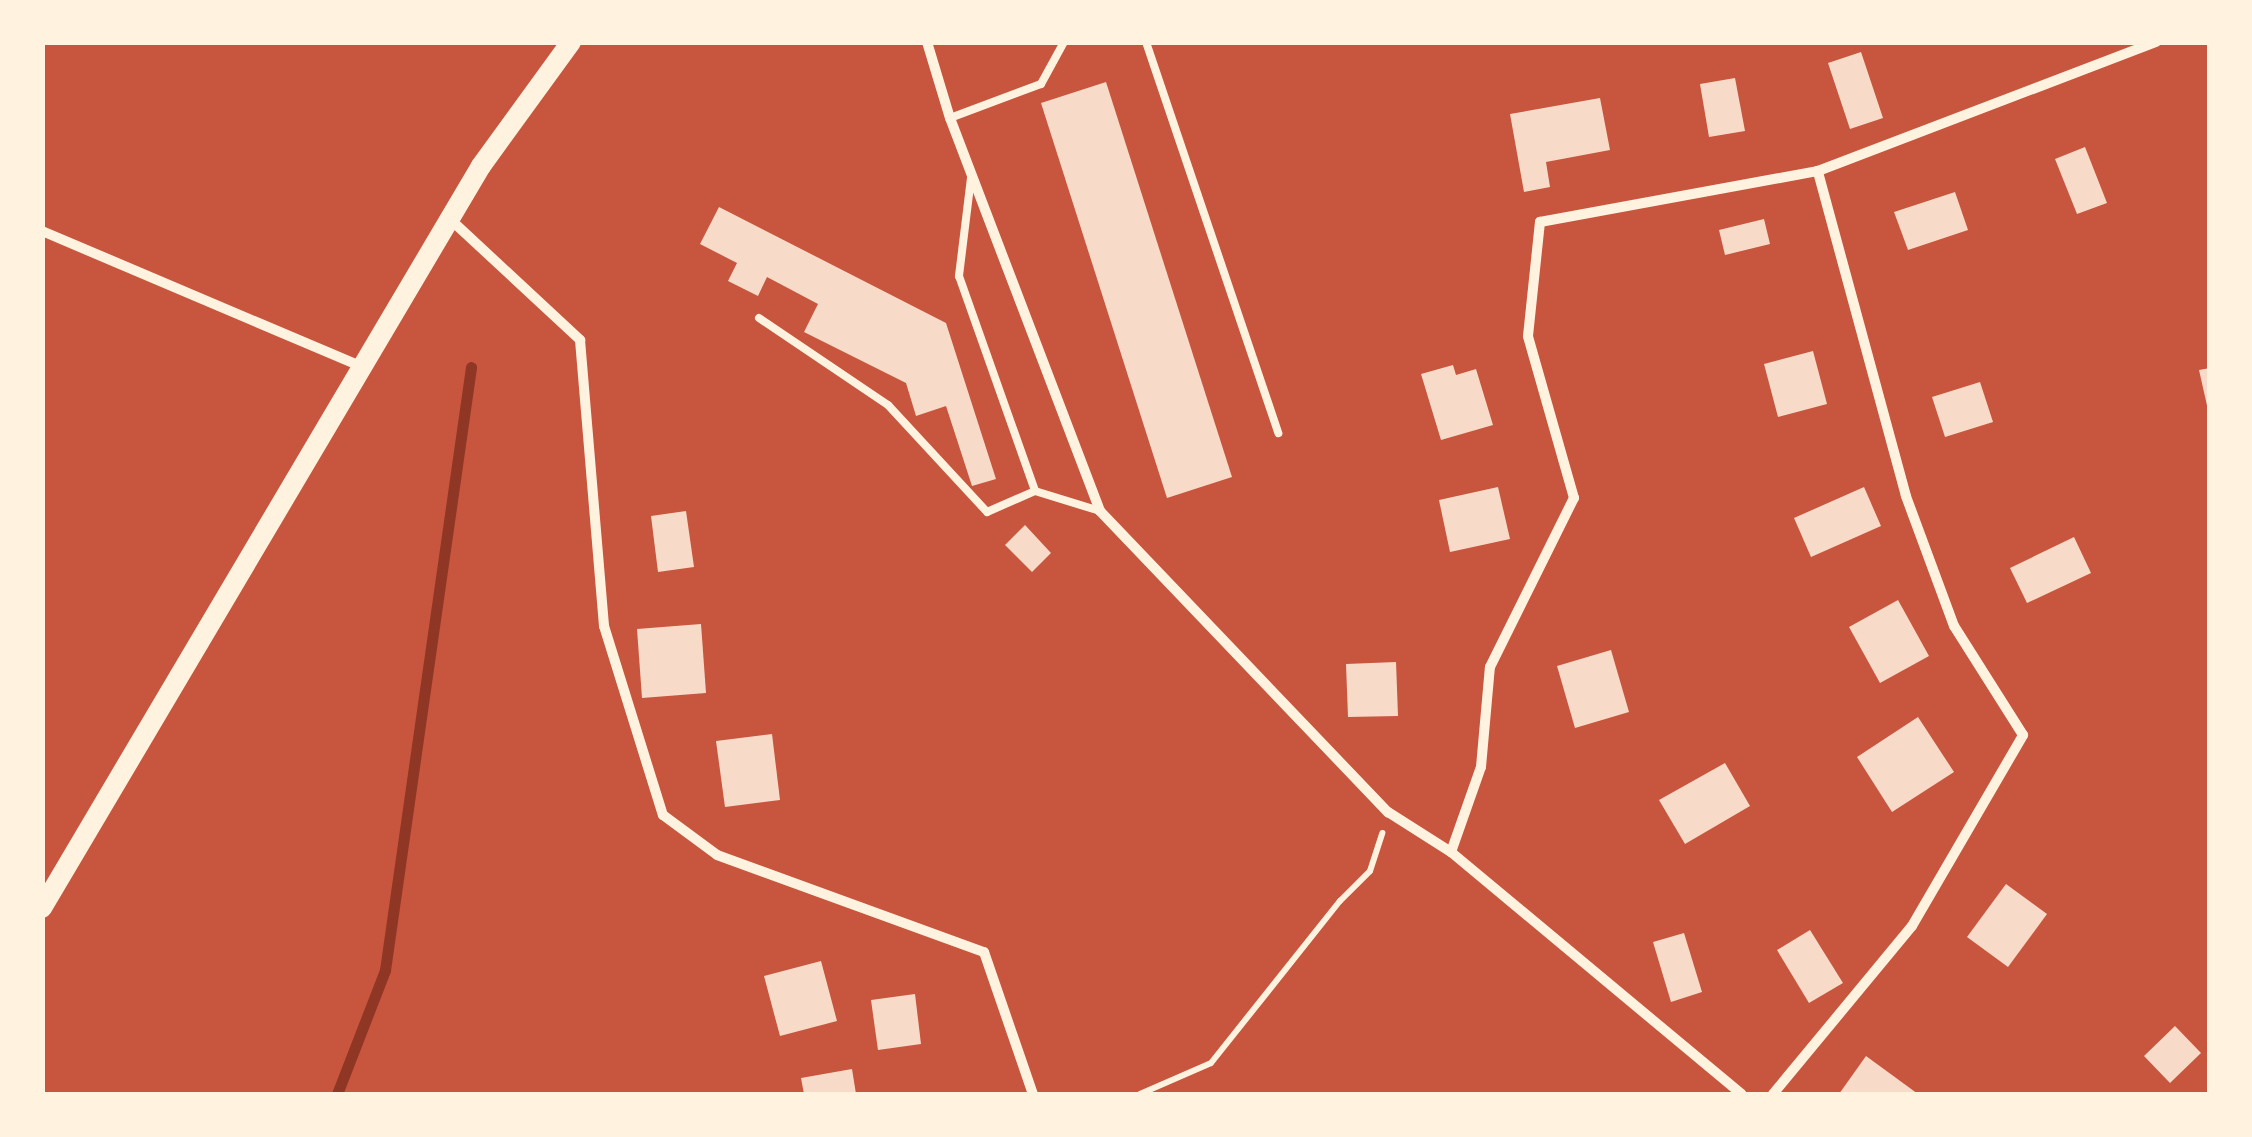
<!DOCTYPE html>
<style>
body{margin:0}
#map{position:relative;width:2252px;height:1137px;overflow:hidden;background:#c8553d;font-family:Ubuntu,sans-serif}
div>[style]{position:absolute}
[style*='--x']{left:calc(var(--x)*1px);top:calc(var(--y)*1px);width:calc(var(--w)*1px);rotate:calc(var(--a)*1deg)}
.stream>*{height:11px;margin:-5.5px;padding:0 5.5px;transform-origin:5.5px;border-radius:5.5px;background:#8f3625}
.building>*{inset:0;background:#f7dbc8}
.path>*{height:6px;margin:-3px;padding:0 3px;transform-origin:3px;border-radius:3px;background:#fff3e0}
.service>*{height:8px;margin:-4px;padding:0 4px;transform-origin:4px;border-radius:4px;background:#fff3e0}
.minor>*{height:10px;margin:-5px;padding:0 5px;transform-origin:5px;border-radius:5px;background:#fff3e0}
.secondary>*{height:20px;margin:-10px;padding:0 10px;transform-origin:10px;border-radius:10px;background:#fff3e0}
span{translate:-50% -50%;white-space:nowrap;text-align:center;line-height:1.15;-webkit-text-stroke:10px #fff3e0;paint-order:stroke}
.frame{position:absolute;inset:0;border:45px solid #fff3e0;pointer-events:none}
</style>
<div id="map">
<div class="stream">
<i style="--x:337;--y:1094;--w:133;--a:-68.8"></i>
<i style="--x:385;--y:970;--w:609;--a:-81.88"></i>
</div>
<div class="building">
<i style="clip-path:polygon(1861px 52px,1883px 118px,1850px 129px,1828px 63px)"></i>
<i style="clip-path:polygon(1735px 78px,1745px 131px,1709px 137px,1700px 84px)"></i>
<i style="clip-path:polygon(1106px 82px,1232px 477px,1167px 498px,1041px 103px)"></i>
<i style="clip-path:polygon(1600px 98px,1610px 150px,1546px 162px,1550px 187px,1524px 192px,1510px 114px)"></i>
<i style="clip-path:polygon(2085px 147px,2107px 203px,2077px 214px,2055px 159px)"></i>
<i style="clip-path:polygon(1955px 192px,1968px 230px,1908px 250px,1894px 212px)"></i>
<i style="clip-path:polygon(719px 207px,946px 323px,996px 479px,972px 486px,946px 406px,916px 416px,906px 383px,804px 332px,818px 304px,767px 277px,758px 296px,728px 281px,737px 263px,700px 244px)"></i>
<i style="clip-path:polygon(1764px 219px,1770px 244px,1725px 255px,1719px 230px)"></i>
<i style="clip-path:polygon(1813px 351px,1827px 404px,1778px 417px,1764px 364px)"></i>
<i style="clip-path:polygon(1453px 365px,1456px 375px,1476px 369px,1493px 425px,1441px 440px,1421px 374px)"></i>
<i style="clip-path:polygon(2210px 368px,2210px 410px,2208px 410px,2199px 370px)"></i>
<i style="clip-path:polygon(1980px 382px,1993px 422px,1945px 437px,1932px 397px)"></i>
<i style="clip-path:polygon(1498px 487px,1510px 539px,1450px 552px,1439px 500px)"></i>
<i style="clip-path:polygon(1864px 487px,1881px 526px,1811px 557px,1794px 518px)"></i>
<i style="clip-path:polygon(686px 511px,694px 567px,658px 572px,651px 516px)"></i>
<i style="clip-path:polygon(1025px 525px,1051px 553px,1032px 572px,1005px 545px)"></i>
<i style="clip-path:polygon(2074px 537px,2091px 573px,2027px 603px,2010px 568px)"></i>
<i style="clip-path:polygon(1898px 600px,1929px 656px,1880px 683px,1849px 627px)"></i>
<i style="clip-path:polygon(701px 624px,706px 693px,642px 698px,637px 629px)"></i>
<i style="clip-path:polygon(1611px 650px,1629px 712px,1575px 728px,1557px 666px)"></i>
<i style="clip-path:polygon(1396px 662px,1398px 716px,1348px 717px,1346px 664px)"></i>
<i style="clip-path:polygon(1918px 717px,1954px 772px,1892px 812px,1857px 757px)"></i>
<i style="clip-path:polygon(772px 734px,780px 800px,725px 807px,716px 741px)"></i>
<i style="clip-path:polygon(1725px 763px,1750px 806px,1685px 844px,1659px 800px)"></i>
<i style="clip-path:polygon(2006px 884px,2047px 914px,2008px 967px,1967px 937px)"></i>
<i style="clip-path:polygon(1810px 930px,1843px 983px,1809px 1003px,1777px 950px)"></i>
<i style="clip-path:polygon(1684px 933px,1702px 992px,1671px 1002px,1653px 942px)"></i>
<i style="clip-path:polygon(821px 961px,837px 1021px,780px 1036px,764px 976px)"></i>
<i style="clip-path:polygon(915px 994px,921px 1044px,878px 1050px,871px 1000px)"></i>
<i style="clip-path:polygon(2175px 1026px,2201px 1053px,2170px 1083px,2144px 1056px)"></i>
<i style="clip-path:polygon(1866px 1056px,1918px 1094px,1839px 1094px)"></i>
<i style="clip-path:polygon(852px 1069px,856px 1094px,804px 1094px,801px 1078px)"></i>
</div>
<div class="path">
<i style="--x:1140;--y:1094;--w:77;--a:-23.6"></i>
<i style="--x:1211;--y:1063;--w:207;--a:-51.5"></i>
<i style="--x:1340;--y:901;--w:42;--a:-45"></i>
<i style="--x:1370;--y:871;--w:40;--a:-72"></i>
</div>
<div class="service">
<i style="--x:1146;--y:42;--w:413;--a:71.3"></i>
<i style="--x:950;--y:118;--w:97;--a:-20.5"></i>
<i style="--x:1041;--y:84;--w:48;--a:-61.3"></i>
<i style="--x:971;--y:178;--w:99;--a:97"></i>
<i style="--x:959;--y:276;--w:228;--a:70.5"></i>
<i style="--x:1035;--y:491;--w:68;--a:17.1"></i>
<i style="--x:759;--y:318;--w:156;--a:34"></i>
<i style="--x:888;--y:405;--w:146;--a:47.2"></i>
<i style="--x:987;--y:512;--w:52;--a:-23.6"></i>
</div>
<div class="minor">
<i style="--x:927;--y:42;--w:79;--a:73.2"></i>
<i style="--x:950;--y:118;--w:421;--a:69.1"></i>
<i style="--x:1100;--y:511;--w:417;--a:46.3"></i>
<i style="--x:1388;--y:812;--w:75;--a:32.4"></i>
<i style="--x:1451;--y:852;--w:378;--a:39.8"></i>
<i style="--x:450;--y:219;--w:178;--a:42.9"></i>
<i style="--x:580;--y:340;--w:287;--a:85.2"></i>
<i style="--x:604;--y:626;--w:198;--a:72.7"></i>
<i style="--x:663;--y:815;--w:67;--a:36.5"></i>
<i style="--x:717;--y:855;--w:284;--a:20"></i>
<i style="--x:984;--y:952;--w:150;--a:71"></i>
<i style="--x:42;--y:231;--w:348;--a:23"></i>
<i style="--x:1451;--y:852;--w:90;--a:-70.6"></i>
<i style="--x:1481;--y:767;--w:100;--a:-84.9"></i>
<i style="--x:1490;--y:667;--w:189;--a:-63.6"></i>
<i style="--x:1574;--y:498;--w:168;--a:-105.9"></i>
<i style="--x:1528;--y:336;--w:115;--a:-84"></i>
<i style="--x:1540;--y:222;--w:283;--a:-10.4"></i>
<i style="--x:1818;--y:171;--w:362;--a:-20.9"></i>
<i style="--x:1773;--y:1094;--w:218;--a:-50.4"></i>
<i style="--x:1912;--y:926;--w:221;--a:-59.8"></i>
<i style="--x:2023;--y:735;--w:129;--a:-122.3"></i>
<i style="--x:1954;--y:626;--w:139;--a:-110.3"></i>
<i style="--x:1906;--y:496;--w:337;--a:-105.2"></i>
</div>
<div class="secondary">
<i style="--x:42;--y:908;--w:862;--a:-59.39"></i>
<i style="--x:481;--y:166;--w:153;--a:-54"></i>
</div>
<div class="frame"></div>
</div>
